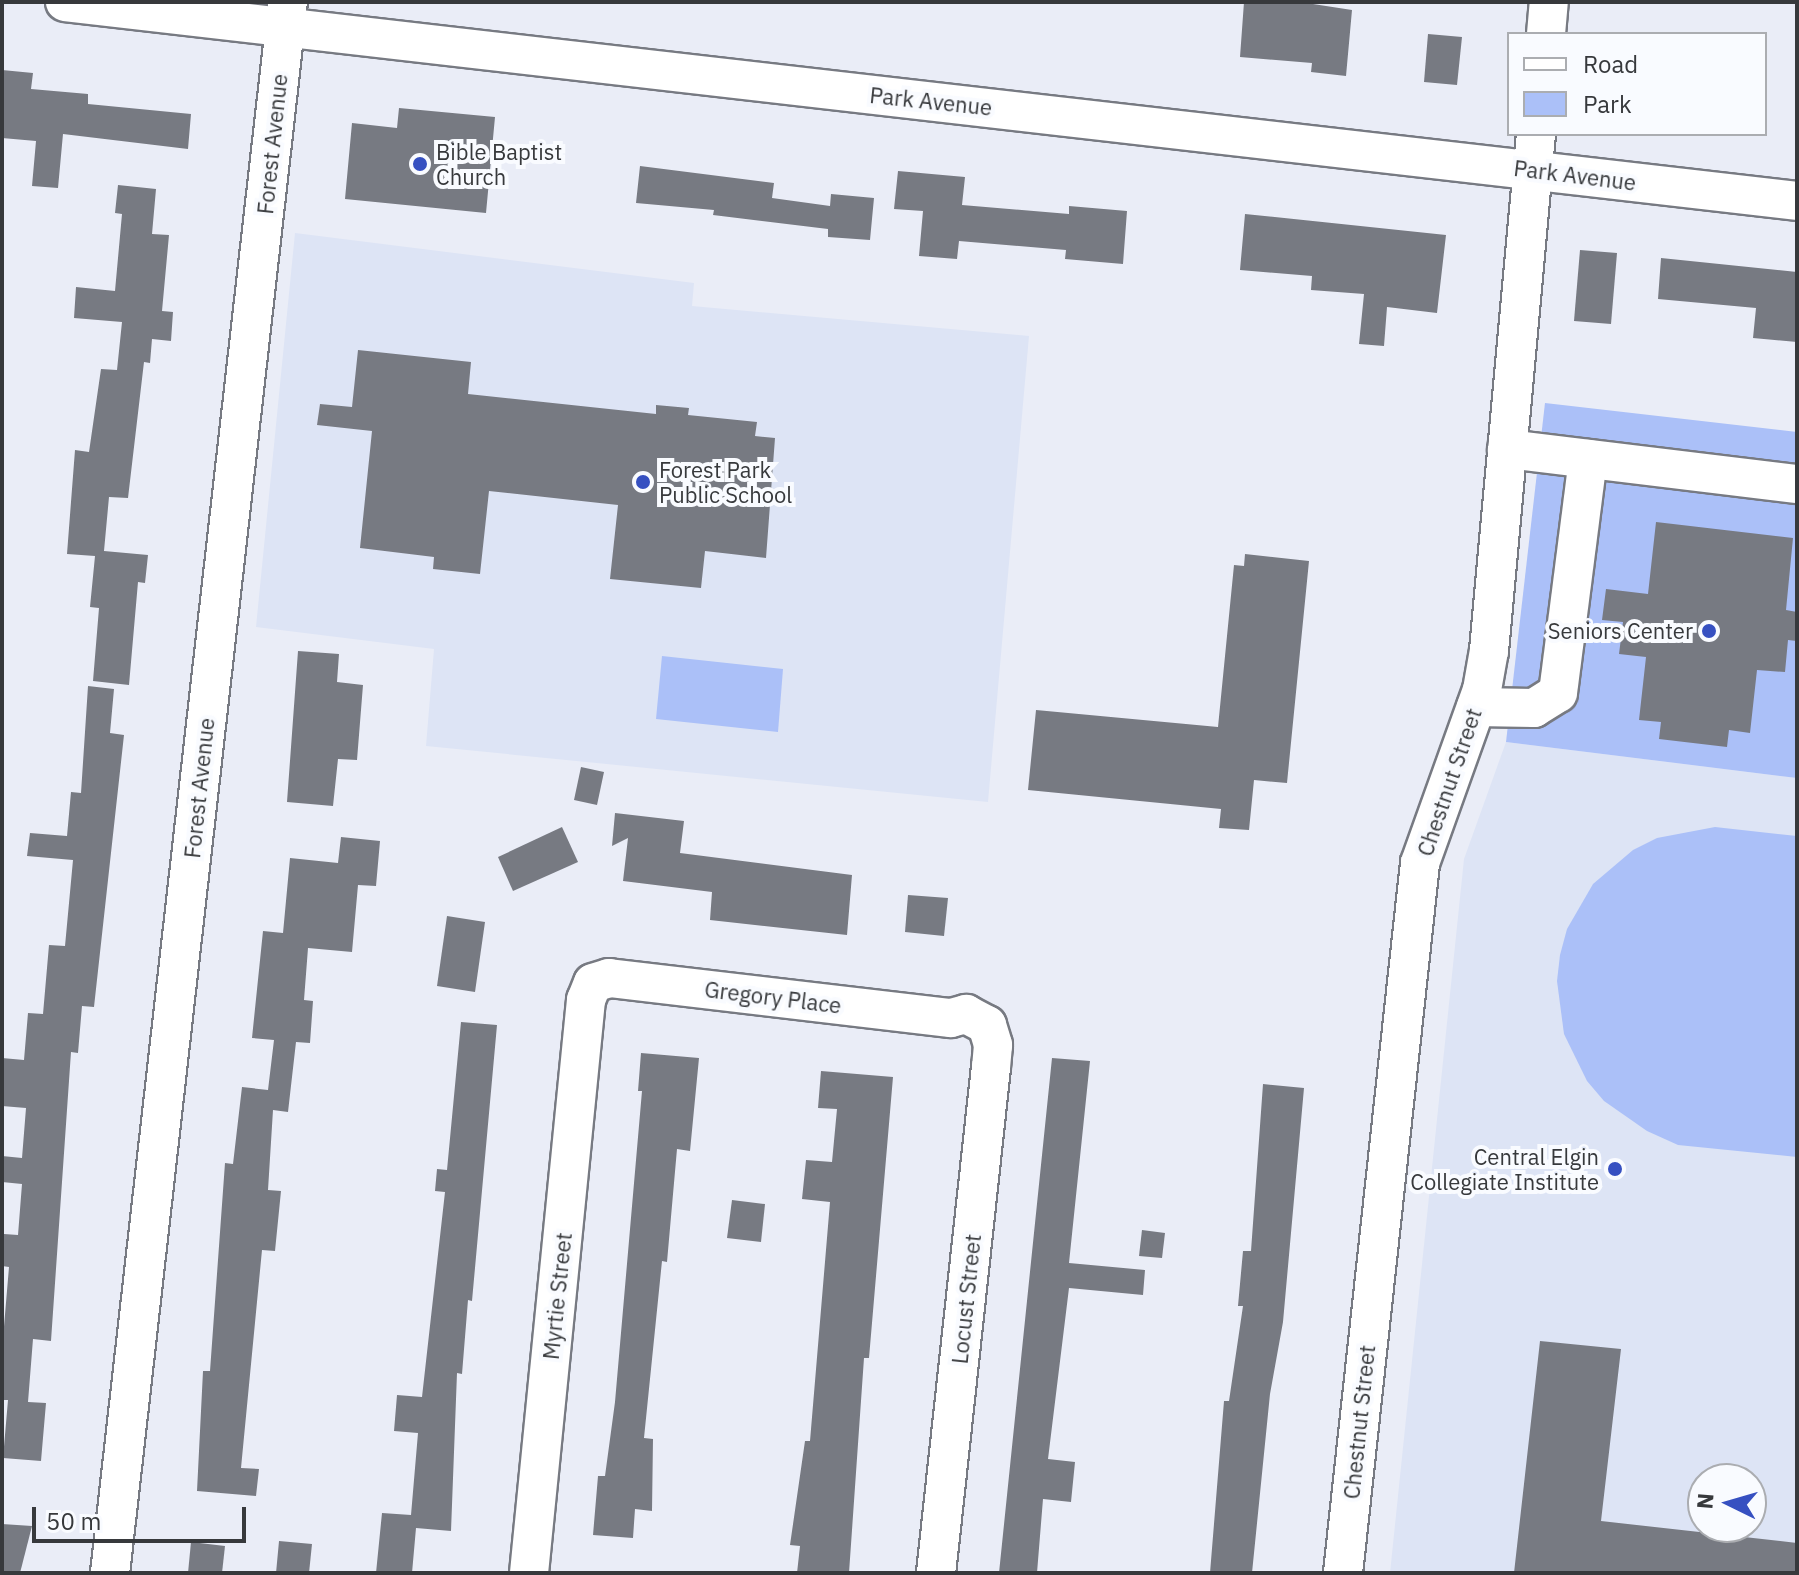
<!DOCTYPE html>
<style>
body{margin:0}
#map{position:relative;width:1799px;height:1575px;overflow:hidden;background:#eaedf7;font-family:"IBM Plex Sans",sans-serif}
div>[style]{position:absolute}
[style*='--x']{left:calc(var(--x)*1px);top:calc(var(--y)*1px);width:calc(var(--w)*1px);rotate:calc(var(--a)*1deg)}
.built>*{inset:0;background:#dde4f5}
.green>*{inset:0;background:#abc0f8}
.building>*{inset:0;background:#777a82}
.roads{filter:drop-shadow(2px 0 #777a82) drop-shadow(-2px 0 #777a82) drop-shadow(0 2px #777a82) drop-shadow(0 -2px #777a82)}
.minor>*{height:38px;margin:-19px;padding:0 19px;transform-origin:19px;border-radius:19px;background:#fff}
.dots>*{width:22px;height:22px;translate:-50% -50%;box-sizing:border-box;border:4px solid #f9fbff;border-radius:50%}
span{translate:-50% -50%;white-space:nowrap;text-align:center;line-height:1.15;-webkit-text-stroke:8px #f9fbff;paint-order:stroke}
.street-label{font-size:22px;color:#37393c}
.poi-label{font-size:22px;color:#37393c}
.left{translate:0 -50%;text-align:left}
.right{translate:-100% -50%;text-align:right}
.frame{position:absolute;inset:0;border:4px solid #37393c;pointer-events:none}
.legend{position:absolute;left:1507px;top:32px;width:260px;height:104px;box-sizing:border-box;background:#f9fbff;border:2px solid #abadb1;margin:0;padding:10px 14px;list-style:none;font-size:24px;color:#37393c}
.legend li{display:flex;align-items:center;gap:16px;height:40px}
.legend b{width:40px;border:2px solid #abadb1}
.north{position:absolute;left:1687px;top:1463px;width:80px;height:80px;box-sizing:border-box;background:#f9fbff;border:2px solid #abadb1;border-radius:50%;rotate:275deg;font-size:22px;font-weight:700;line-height:32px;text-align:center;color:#37393c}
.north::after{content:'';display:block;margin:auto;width:28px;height:36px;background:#3650c1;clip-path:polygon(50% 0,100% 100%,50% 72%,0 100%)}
.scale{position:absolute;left:32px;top:1507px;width:214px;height:36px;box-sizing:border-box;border:4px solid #37393c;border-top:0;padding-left:10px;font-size:24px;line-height:28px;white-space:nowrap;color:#37393c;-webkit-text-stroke:6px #f9fbff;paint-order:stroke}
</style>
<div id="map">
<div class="built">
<i style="clip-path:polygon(295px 233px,694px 283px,692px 306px,1029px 336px,988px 802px,426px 746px,434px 649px,256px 627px)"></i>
<i style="clip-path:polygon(evenodd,1506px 742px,1797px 778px,1797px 1573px,1390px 1573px,1464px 859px,1506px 742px,1703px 1479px,1751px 1479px,1751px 1527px,1703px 1527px,1703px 1479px)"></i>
</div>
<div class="green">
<i style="clip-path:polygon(1545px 403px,1797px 432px,1797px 778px,1506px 742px)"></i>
<i style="clip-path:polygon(662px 656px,783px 669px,778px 732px,656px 719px)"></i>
<i style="clip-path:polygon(1715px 827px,1797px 836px,1797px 1157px,1678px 1145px,1647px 1131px,1604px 1101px,1587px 1081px,1564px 1034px,1557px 981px,1560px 955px,1567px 929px,1593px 884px,1633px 850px,1657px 838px)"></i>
</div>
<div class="building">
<i style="clip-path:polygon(1244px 2px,1300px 2px,1352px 10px,1346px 76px,1311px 72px,1312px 63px,1240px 57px)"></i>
<i style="clip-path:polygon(1428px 34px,1462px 37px,1457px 85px,1424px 82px)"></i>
<i style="clip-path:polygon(2px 70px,33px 73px,31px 89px,88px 94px,88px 104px,191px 114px,188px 149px,63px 134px,58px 188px,32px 186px,36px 141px,2px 138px)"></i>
<i style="clip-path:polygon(399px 108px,495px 117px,486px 213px,345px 199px,352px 123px,397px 128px)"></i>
<i style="clip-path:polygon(640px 166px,774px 183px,772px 198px,830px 206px,831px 194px,874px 198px,870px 240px,828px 237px,828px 229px,713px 215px,714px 210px,636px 203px)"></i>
<i style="clip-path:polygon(898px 171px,965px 177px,962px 205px,1069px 214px,1069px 206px,1127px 211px,1123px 264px,1065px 259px,1066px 250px,959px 241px,957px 259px,919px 256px,923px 211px,894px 209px)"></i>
<i style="clip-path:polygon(118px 185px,156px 189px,152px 234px,169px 235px,162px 311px,173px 312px,171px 341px,152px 339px,150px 363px,144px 362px,128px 498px,109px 497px,104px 551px,148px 555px,145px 583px,138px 582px,129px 685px,93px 681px,99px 608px,90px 607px,95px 556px,67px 554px,75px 450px,89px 452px,101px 369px,117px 370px,122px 322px,74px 318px,76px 287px,115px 291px,122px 214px,115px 213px)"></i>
<i style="clip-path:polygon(1245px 214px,1446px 235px,1437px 313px,1387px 307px,1384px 346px,1359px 344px,1364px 294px,1311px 290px,1312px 276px,1240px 270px)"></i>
<i style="clip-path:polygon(1580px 250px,1617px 253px,1611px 324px,1574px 321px)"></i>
<i style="clip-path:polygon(1661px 258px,1797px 272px,1797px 342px,1753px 338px,1756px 308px,1658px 299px)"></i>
<i style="clip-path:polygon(358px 350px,471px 362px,468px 394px,656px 414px,656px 405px,689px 408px,688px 415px,757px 422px,755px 436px,775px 438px,766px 558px,705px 551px,701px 588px,610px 579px,618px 505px,489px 491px,480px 574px,433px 569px,434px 557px,360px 548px,372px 431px,317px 425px,320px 404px,352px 407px)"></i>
<i style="clip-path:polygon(1656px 522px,1793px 538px,1786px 610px,1797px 612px,1797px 641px,1788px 640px,1785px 672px,1757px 670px,1750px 733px,1729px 730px,1727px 747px,1659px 739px,1661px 722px,1639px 720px,1646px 657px,1619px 654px,1623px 622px,1602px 620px,1606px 589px,1648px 594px)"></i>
<i style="clip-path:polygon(1245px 554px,1309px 561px,1287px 783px,1254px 780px,1249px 830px,1219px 828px,1221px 809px,1028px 790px,1036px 710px,1218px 727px,1234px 565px,1244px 566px)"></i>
<i style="clip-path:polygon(298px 651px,339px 654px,337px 682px,363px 685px,357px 760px,338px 759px,333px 806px,287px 802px)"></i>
<i style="clip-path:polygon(88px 686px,114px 689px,110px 733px,124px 735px,94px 1007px,82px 1006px,78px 1053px,71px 1052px,51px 1341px,33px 1339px,28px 1402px,46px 1403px,41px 1461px,3px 1458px,8px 1400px,2px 1400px,2px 1350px,9px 1267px,2px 1266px,2px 1257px,4px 1234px,18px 1235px,22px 1184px,2px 1182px,2px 1156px,22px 1158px,26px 1108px,2px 1106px,2px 1058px,24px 1060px,28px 1013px,43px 1014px,49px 945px,65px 946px,73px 860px,27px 856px,30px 833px,67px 836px,71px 792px,81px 793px)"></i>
<i style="clip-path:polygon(581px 767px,604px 772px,597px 805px,574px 800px)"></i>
<i style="clip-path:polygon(615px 813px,684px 821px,680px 853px,852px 875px,847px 935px,710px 920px,712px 892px,623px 881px,628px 838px,612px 846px)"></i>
<i style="clip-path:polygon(562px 827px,578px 862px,513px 891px,498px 857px)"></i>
<i style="clip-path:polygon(341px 837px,380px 841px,376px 886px,358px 885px,352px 952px,308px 948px,304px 1000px,313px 1001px,310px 1043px,296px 1042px,288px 1112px,273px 1110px,268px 1190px,281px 1191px,275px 1251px,262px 1250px,241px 1468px,259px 1469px,256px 1496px,197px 1491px,203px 1371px,210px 1371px,225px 1163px,233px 1164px,242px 1087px,268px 1090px,274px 1040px,252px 1038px,263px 931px,283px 933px,290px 858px,338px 863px)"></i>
<i style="clip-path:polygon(908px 895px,948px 898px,944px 936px,905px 932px)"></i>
<i style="clip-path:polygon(447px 916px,485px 922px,475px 992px,437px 986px)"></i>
<i style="clip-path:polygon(461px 1022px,497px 1025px,472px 1301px,468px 1300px,462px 1374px,457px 1373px,451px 1531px,416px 1528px,412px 1573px,376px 1573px,382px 1513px,411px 1515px,418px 1433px,394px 1431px,397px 1395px,422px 1397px,445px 1192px,435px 1191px,437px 1169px,447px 1170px)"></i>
<i style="clip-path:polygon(641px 1053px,699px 1058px,690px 1151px,677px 1149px,667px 1262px,662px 1261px,644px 1438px,653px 1439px,652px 1511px,635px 1509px,633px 1538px,593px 1535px,598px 1476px,605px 1476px,615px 1402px,642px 1091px,638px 1091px)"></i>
<i style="clip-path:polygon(1052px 1058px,1090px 1061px,1069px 1263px,1145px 1270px,1143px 1295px,1069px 1288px,1048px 1459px,1075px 1462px,1071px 1502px,1043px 1499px,1037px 1573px,999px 1573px)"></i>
<i style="clip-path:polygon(821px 1071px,893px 1077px,869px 1358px,864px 1358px,849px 1573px,797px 1573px,800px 1546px,790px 1545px,805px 1441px,810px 1441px,830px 1202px,802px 1199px,806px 1160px,832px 1162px,837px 1109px,818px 1108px)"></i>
<i style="clip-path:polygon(1263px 1084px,1304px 1088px,1283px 1322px,1270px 1394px,1252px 1573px,1210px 1573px,1224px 1401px,1229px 1401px,1243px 1306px,1238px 1306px,1243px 1251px,1251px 1251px)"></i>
<i style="clip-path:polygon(732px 1200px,765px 1204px,761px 1242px,727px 1238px)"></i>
<i style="clip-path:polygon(1142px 1230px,1165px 1233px,1162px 1258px,1139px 1256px)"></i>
<i style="clip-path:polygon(1540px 1341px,1621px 1349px,1601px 1521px,1797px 1543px,1797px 1573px,1514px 1573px)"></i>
<i style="clip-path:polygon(2px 1524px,32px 1526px,20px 1573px,2px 1573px)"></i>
<i style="clip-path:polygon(279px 1541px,312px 1544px,309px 1573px,276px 1573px)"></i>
<i style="clip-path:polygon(191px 1542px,225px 1546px,222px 1573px,188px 1573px)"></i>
</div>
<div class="roads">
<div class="minor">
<i style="--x:65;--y:2;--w:1743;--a:6.55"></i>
<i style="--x:1546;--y:34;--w:32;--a:-85"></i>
<i style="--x:1507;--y:449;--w:292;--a:6.9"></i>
<i style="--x:1476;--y:707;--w:58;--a:1"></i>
<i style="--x:1534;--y:708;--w:28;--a:-32"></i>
<i style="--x:1558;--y:693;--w:236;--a:-82.7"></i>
<i style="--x:110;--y:1573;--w:1581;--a:-83.54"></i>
<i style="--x:529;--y:1573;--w:576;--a:-84.32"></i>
<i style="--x:586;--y:1000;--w:18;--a:-68"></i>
<i style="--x:593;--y:983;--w:17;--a:-17"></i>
<i style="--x:609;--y:978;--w:344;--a:6.7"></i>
<i style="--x:951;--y:1018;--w:16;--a:-15"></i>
<i style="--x:966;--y:1014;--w:24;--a:28"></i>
<i style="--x:987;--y:1025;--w:21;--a:73"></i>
<i style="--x:993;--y:1045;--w:22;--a:95"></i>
<i style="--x:991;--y:1067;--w:509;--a:96.2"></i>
<i style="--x:1343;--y:1573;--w:714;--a:-83.81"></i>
<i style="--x:1420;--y:863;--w:184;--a:-70.3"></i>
<i style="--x:1482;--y:690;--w:40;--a:-80"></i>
<i style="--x:1489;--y:651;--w:519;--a:-84.81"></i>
</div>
</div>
<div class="dots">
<i style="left:420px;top:164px;background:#3650c1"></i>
<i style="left:643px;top:482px;background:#3650c1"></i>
<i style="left:1709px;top:631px;background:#3650c1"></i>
<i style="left:1615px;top:1169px;background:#3650c1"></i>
</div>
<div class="street-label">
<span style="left:931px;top:101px;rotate:6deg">Park Avenue</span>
<span style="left:272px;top:144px;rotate:-84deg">Forest Avenue</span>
<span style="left:1575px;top:175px;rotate:7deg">Park Avenue</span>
<span style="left:1449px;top:782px;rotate:-71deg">Chestnut Street</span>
<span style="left:199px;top:788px;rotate:-84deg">Forest Avenue</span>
<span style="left:773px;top:997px;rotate:7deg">Gregory Place</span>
<span style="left:557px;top:1296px;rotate:-84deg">Myrtie Street</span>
<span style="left:966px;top:1299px;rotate:-84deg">Locust Street</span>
<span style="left:1359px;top:1422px;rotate:-84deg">Chestnut Street</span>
</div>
<div class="poi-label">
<span class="left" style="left:436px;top:164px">Bible Baptist<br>Church</span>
<span class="left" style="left:659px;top:482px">Forest Park<br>Public School</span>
<span class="right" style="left:1693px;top:631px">Seniors Center</span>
<span class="right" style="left:1599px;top:1169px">Central Elgin<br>Collegiate Institute</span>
</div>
<div class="frame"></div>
<ul class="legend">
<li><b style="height:10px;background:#fff"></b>Road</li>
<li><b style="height:22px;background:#abc0f8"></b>Park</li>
</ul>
<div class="north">N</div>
<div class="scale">50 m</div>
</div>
